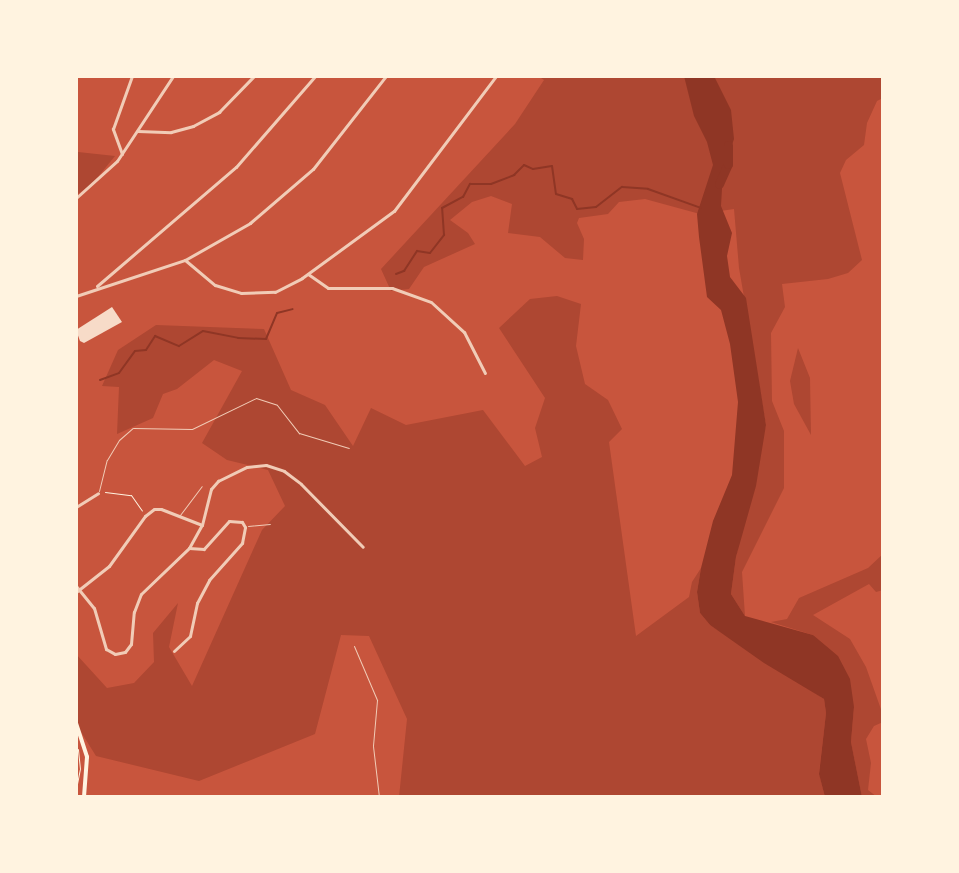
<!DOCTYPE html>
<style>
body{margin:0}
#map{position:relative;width:959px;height:873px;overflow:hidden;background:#c8553d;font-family:"Public Sans",sans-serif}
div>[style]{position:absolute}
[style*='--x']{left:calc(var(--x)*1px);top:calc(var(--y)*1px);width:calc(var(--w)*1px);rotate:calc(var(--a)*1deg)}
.green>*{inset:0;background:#ae4732}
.water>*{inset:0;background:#8f3625}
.stream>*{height:2px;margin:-1px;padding:0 1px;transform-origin:1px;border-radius:1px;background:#8f3625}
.river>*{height:9px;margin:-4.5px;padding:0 4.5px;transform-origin:4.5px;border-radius:4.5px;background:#8f3625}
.building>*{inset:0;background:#f7dbc8}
.path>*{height:1px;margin:-0.5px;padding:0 0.5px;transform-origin:0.5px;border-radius:0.5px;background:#fff3e0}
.service>*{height:1px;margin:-0.5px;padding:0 0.5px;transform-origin:0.5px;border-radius:0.5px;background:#f1ccb7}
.minor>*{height:3px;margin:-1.5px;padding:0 1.5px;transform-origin:1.5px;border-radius:1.5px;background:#f1ccb7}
.secondary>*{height:4px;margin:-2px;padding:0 2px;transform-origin:2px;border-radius:2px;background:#fff3e0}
span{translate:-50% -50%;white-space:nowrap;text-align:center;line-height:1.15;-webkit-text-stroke:7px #fff3e0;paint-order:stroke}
.frame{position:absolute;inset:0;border:78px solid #fff3e0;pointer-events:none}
</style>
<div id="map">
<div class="green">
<i style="clip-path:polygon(538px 76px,883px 76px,883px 98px,877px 101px,867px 123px,864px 145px,846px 160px,840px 173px,862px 260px,848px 273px,828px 279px,782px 284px,785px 307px,771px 333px,772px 401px,784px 431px,784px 488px,742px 572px,745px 616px,731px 594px,736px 557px,766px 425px,739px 268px,734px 209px,700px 214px,645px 199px,619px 202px,608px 214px,579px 218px,577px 223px,584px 239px,583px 260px,565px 258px,540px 237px,508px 233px,512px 204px,491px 196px,472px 202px,450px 220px,468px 233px,475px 244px,424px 267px,409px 289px,391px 291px,381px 269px,515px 124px,544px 80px)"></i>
<i style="clip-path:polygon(78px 152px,115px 156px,93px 183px,78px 194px)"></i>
<i style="clip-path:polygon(557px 296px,581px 304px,576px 346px,585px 384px,608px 400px,622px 429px,609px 442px,636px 636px,689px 597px,692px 582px,701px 568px,697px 592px,700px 613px,710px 625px,824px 699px,826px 713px,819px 773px,825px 797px,399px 797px,407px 719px,369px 636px,341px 635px,315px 734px,199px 781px,96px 756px,76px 724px,76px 654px,107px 688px,134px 683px,154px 662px,153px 633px,178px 603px,169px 647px,192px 686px,262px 530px,285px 506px,268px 470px,227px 460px,202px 443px,242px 371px,214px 360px,177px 389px,163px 394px,153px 418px,117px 434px,119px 387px,102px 386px,118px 350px,156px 325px,264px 329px,291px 390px,325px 405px,353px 446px,371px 408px,406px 425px,483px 410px,525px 466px,542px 457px,535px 428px,545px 398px,499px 328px,530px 299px)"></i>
<i style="clip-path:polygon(798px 348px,810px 378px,811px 435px,794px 404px,790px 381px)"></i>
<i style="clip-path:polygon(883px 554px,883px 590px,876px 592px,869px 584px,813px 615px,850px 639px,866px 667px,883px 715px,883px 722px,874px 726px,866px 739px,871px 763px,868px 790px,877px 797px,862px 797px,851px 742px,854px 707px,813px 635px,771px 622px,787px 619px,799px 598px,868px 568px)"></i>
</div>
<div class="water">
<i style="clip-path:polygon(684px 76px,714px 76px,731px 110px,734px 139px,723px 171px,721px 206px,732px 233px,727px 256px,730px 277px,746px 298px,766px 425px,756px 486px,736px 557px,731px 594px,745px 616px,813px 635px,838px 656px,850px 679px,854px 707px,851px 742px,862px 797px,825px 797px,819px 774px,826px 713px,824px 699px,764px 663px,710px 625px,700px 613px,697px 592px,701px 568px,713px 521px,732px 475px,738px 402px,730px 344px,721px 310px,707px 297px,699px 237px,697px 214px,713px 165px,707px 142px,694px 116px)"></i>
</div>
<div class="stream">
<i style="--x:396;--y:274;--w:9;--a:-21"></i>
<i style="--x:404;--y:271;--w:24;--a:-57"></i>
<i style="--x:417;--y:251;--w:13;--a:9"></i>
<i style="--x:430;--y:253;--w:23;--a:-52"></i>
<i style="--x:444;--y:235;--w:27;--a:-94"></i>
<i style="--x:442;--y:208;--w:24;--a:-28"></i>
<i style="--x:463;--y:197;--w:15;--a:-62"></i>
<i style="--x:470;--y:184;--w:21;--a:0"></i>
<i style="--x:491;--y:184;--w:25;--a:-21"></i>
<i style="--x:514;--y:175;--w:14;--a:-45"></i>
<i style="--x:524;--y:165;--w:10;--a:24"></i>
<i style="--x:533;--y:169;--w:19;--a:-9"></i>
<i style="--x:552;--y:166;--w:28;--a:82"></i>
<i style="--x:556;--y:194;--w:17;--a:17"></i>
<i style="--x:572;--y:199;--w:11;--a:63"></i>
<i style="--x:577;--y:209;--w:19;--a:-6"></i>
<i style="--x:596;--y:207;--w:33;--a:-38"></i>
<i style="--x:622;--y:187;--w:26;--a:4"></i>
<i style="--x:648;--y:189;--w:56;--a:19.7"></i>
<i style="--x:100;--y:380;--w:20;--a:-20"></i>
<i style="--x:119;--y:373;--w:27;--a:-54"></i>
<i style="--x:135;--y:351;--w:11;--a:-5"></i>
<i style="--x:146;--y:350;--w:17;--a:-57"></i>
<i style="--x:155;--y:336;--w:26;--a:23"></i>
<i style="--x:179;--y:346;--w:28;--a:-32"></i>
<i style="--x:203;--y:331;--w:36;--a:11"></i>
<i style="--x:238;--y:338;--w:28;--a:2"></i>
<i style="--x:266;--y:339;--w:28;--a:-67"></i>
<i style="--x:277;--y:313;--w:16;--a:-14"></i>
</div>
<div class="river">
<i style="--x:719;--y:184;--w:22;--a:-66"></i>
<i style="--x:728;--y:164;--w:19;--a:-90"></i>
</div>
<div class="building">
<i style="clip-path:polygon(112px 307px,122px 322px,84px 343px,80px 341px,76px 330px)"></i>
</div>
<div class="path">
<i style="--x:105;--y:492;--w:26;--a:7"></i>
<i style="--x:131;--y:495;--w:19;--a:55"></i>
<i style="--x:76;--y:789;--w:20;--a:-79"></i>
<i style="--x:80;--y:769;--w:20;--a:-96"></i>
</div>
<div class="service">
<i style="--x:99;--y:491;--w:32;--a:-76"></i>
<i style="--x:107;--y:460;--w:23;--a:-59"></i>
<i style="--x:119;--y:440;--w:18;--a:-41"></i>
<i style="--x:133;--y:428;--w:59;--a:1"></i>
<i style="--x:192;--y:429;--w:71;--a:-25.8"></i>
<i style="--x:256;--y:398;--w:22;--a:18"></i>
<i style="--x:277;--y:405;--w:36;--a:52"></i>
<i style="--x:299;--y:433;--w:52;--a:16.7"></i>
<i style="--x:180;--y:515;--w:36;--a:-53"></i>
<i style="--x:248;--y:526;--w:22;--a:-5"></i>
<i style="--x:354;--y:646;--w:59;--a:66.9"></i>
<i style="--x:377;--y:700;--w:46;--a:95"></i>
<i style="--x:373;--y:746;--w:51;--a:83.3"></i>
</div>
<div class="minor">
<i style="--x:138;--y:131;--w:33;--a:2"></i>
<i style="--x:171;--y:132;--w:23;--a:-15"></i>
<i style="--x:193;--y:126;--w:30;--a:-28"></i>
<i style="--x:219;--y:112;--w:50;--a:-45.8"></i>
<i style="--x:122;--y:154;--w:27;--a:-110"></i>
<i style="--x:113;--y:129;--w:56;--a:-70.3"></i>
<i style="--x:76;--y:198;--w:55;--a:-42.1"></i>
<i style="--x:117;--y:161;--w:102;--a:-56.6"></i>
<i style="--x:185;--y:260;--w:39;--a:40"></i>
<i style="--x:215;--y:285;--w:27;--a:17"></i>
<i style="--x:241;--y:293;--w:34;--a:-2"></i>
<i style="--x:275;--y:292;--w:30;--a:-27"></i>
<i style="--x:302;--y:278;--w:114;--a:-36.1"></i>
<i style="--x:394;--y:211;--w:169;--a:-52.9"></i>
<i style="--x:308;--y:274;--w:24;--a:35"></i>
<i style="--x:328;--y:288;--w:64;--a:0"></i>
<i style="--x:392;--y:288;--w:41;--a:19.7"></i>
<i style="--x:431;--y:302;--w:45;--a:42.3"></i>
<i style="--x:464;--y:332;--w:46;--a:62.9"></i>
<i style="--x:97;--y:286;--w:183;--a:-40.6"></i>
<i style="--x:236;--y:167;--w:121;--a:-49"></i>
<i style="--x:76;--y:296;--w:115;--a:-18.3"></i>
<i style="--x:185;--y:260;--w:75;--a:-29.6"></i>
<i style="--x:250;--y:223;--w:83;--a:-40.6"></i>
<i style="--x:313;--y:169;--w:118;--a:-51.9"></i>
<i style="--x:76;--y:507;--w:26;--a:-32"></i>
<i style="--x:76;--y:586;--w:28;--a:51"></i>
<i style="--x:94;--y:608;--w:43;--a:73.7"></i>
<i style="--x:106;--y:649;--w:10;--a:29"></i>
<i style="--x:115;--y:654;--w:10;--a:-11"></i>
<i style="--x:125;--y:652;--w:10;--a:-53"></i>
<i style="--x:131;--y:644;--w:32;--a:-85"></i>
<i style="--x:134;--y:612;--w:19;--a:-69"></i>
<i style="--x:141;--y:594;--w:66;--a:-43.8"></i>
<i style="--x:189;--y:548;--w:26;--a:-61"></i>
<i style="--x:202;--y:525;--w:37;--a:-76"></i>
<i style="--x:211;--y:489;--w:11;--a:-49"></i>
<i style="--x:218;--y:481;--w:32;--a:-26"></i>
<i style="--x:247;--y:467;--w:19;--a:-6"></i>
<i style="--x:266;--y:465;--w:19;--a:18"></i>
<i style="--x:284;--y:471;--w:21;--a:37"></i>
<i style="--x:301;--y:484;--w:88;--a:45.5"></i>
<i style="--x:76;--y:592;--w:42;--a:-38.2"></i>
<i style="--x:109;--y:566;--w:62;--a:-54.2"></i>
<i style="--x:145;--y:516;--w:11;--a:-38"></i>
<i style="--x:154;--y:509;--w:7;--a:0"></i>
<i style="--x:161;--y:509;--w:44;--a:21.3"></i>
<i style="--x:174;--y:651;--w:22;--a:-43"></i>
<i style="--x:190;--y:636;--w:34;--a:-78"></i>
<i style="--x:197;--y:603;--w:26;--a:-62"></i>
<i style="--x:209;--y:580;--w:50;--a:-48.3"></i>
<i style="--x:242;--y:543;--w:16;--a:-79"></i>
<i style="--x:245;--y:527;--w:6;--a:-121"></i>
<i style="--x:242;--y:522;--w:13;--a:-176"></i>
<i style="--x:229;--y:521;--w:38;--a:132"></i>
<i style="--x:204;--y:549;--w:15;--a:-176"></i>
</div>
<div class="secondary">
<i style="--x:76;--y:723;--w:36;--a:72"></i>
<i style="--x:87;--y:757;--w:40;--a:94.3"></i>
</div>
<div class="frame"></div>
</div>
